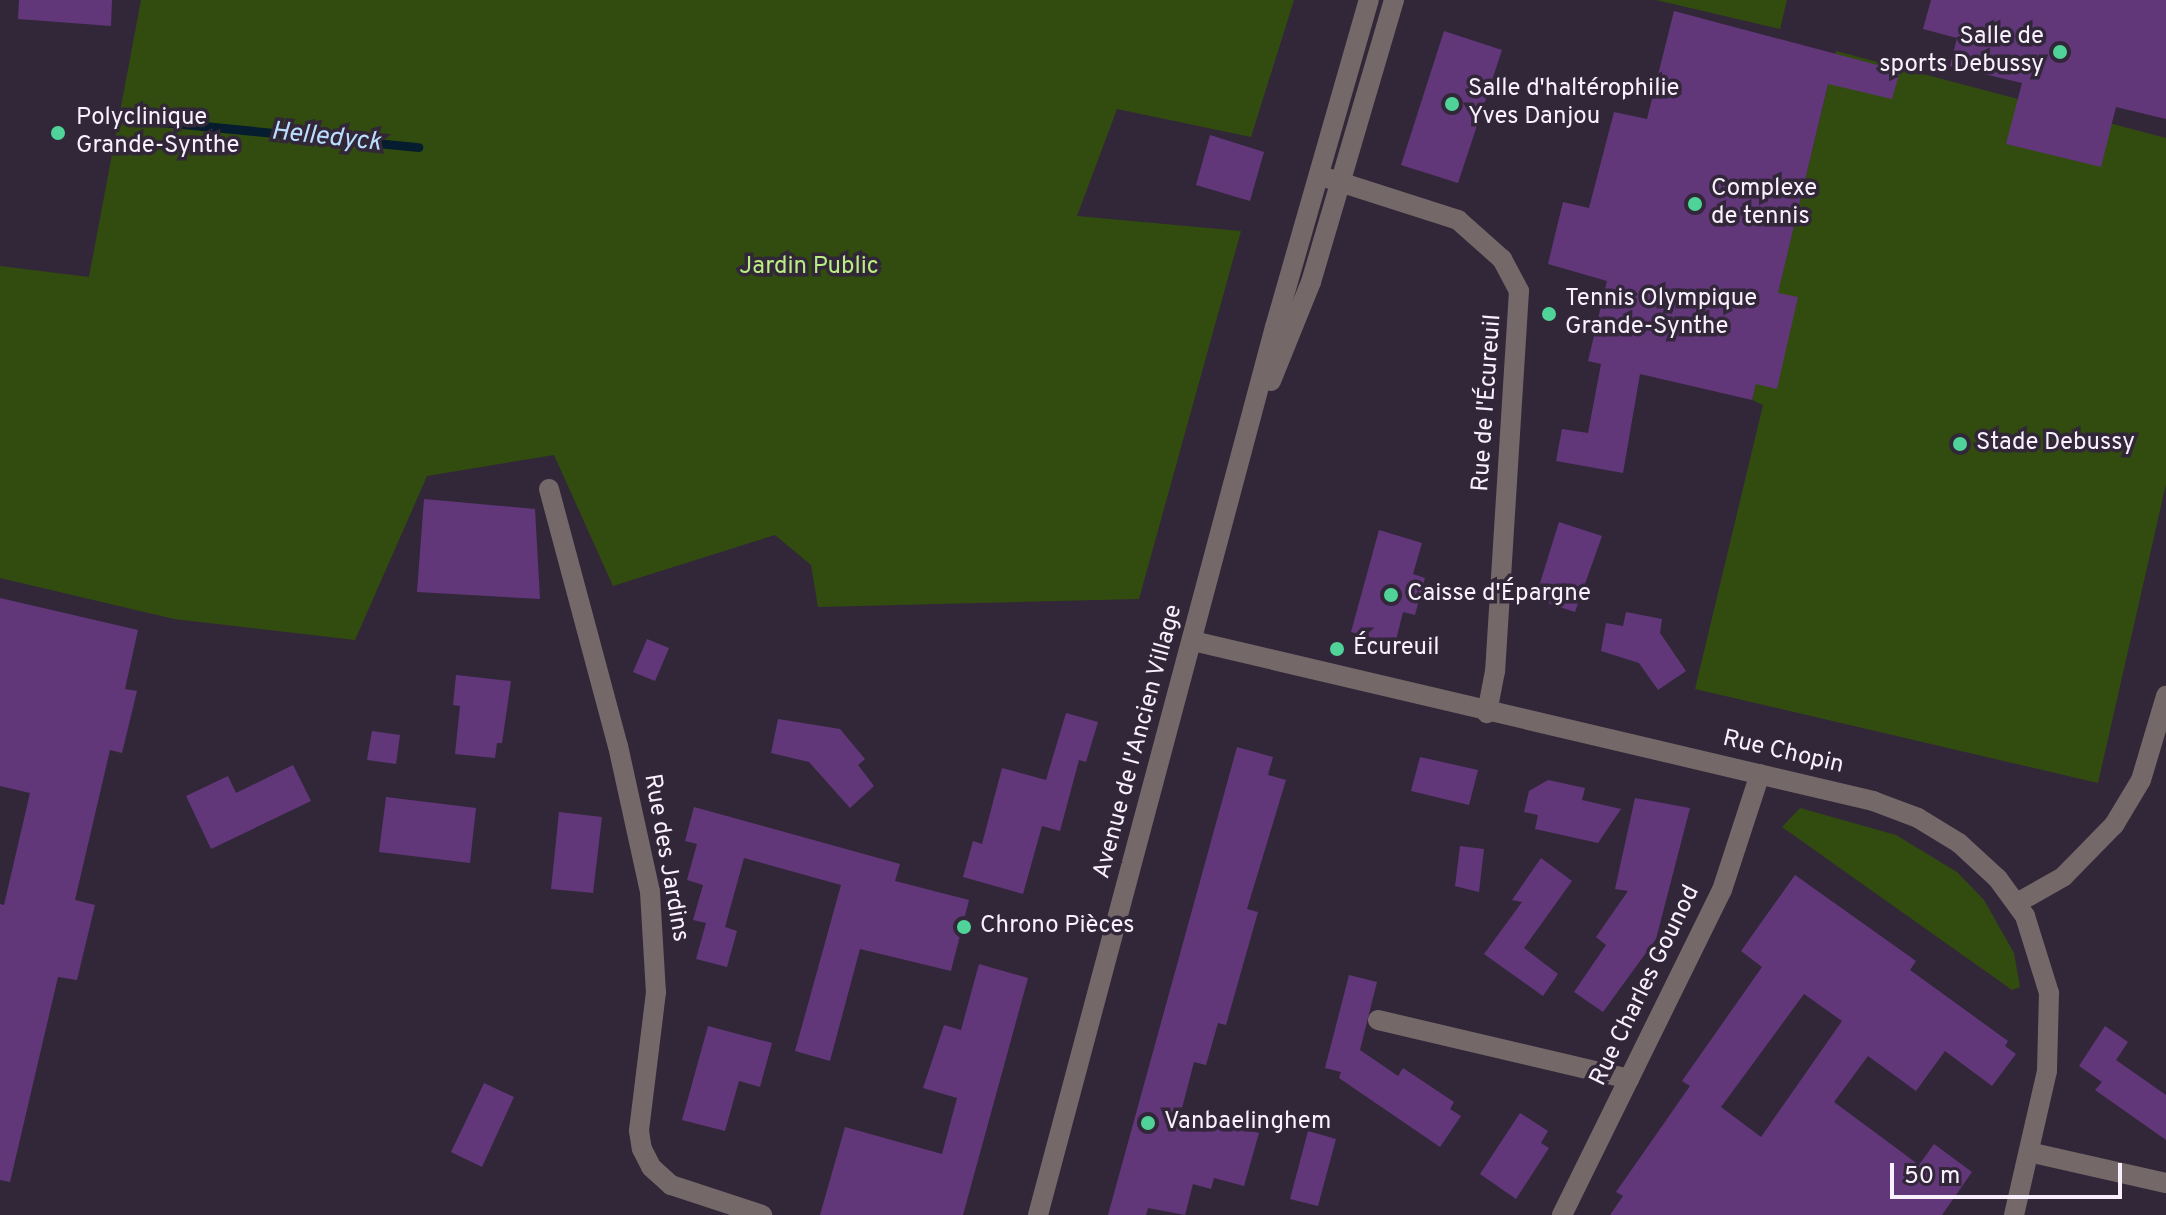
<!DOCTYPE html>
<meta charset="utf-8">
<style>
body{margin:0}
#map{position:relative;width:2166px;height:1215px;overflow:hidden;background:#322739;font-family:Overpass,sans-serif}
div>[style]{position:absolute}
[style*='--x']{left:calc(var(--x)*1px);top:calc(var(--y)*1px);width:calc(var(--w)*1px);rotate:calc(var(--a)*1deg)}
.green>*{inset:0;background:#324c0f}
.stream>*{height:9px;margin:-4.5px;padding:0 4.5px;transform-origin:4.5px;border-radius:4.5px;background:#051d2f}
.building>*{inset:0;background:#61377a}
.minor>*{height:20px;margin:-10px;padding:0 10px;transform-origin:10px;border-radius:10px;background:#756868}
.tertiary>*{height:20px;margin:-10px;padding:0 10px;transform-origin:10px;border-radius:10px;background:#756868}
.dots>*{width:22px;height:22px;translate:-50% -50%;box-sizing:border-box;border:4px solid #322739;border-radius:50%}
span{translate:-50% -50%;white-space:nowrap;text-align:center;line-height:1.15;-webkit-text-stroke:7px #322739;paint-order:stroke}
.poi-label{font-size:24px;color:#f8f1fd}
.right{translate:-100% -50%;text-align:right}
.left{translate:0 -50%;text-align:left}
.park-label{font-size:24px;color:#b9ec82}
.street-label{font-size:24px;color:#f8f1fd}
.water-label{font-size:26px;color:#badffe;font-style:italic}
.scale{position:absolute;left:1890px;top:1163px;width:232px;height:36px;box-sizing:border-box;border:4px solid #f8f1fd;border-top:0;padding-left:10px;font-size:24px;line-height:28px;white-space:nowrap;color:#f8f1fd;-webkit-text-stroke:6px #322739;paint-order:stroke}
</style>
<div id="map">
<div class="green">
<i style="clip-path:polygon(141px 0,1294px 0,1251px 137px,1117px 109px,1077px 216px,1241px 231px,1139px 599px,818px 607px,811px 565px,775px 535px,613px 586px,554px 455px,427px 476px,355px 640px,174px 619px,0 578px,0 266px,89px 277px)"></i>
<i style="clip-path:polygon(1656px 0,1787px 0,1780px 29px)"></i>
<i style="clip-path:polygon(1836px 51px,2166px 138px,2166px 484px,2098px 783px,1695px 689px,1763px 405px,1752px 400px)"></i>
<i style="clip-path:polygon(1800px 808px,1896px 835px,1957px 872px,1984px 900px,2014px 953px,2020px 987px,2012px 990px,1782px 827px)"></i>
</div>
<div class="stream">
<i style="--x:91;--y:115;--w:329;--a:5.6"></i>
</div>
<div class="building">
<i style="clip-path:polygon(19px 0,112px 0,111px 26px,18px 19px)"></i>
<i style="clip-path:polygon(1931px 0,2166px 0,2166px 119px,2116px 107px,2101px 167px,2006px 144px,2022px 83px,1950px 66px,1957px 38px,1923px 29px)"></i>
<i style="clip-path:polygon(1674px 11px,1900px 71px,1892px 99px,1828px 84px,1778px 293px,1798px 297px,1777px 389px,1756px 384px,1752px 400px,1640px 374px,1623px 473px,1556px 461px,1562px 429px,1588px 433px,1601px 364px,1588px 361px,1607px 281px,1548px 264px,1563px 202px,1589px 208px,1614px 112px,1647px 119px)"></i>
<i style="clip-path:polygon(1444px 31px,1502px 50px,1458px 183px,1401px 165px)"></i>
<i style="clip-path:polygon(1210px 135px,1264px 152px,1250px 201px,1196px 185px)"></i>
<i style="clip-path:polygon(424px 499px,535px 509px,540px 599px,417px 592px)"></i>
<i style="clip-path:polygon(1559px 522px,1602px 536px,1575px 612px,1535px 599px)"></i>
<i style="clip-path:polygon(1379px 530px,1422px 543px,1413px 574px,1425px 578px,1415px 615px,1403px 612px,1395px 644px,1351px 632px)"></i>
<i style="clip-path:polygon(0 598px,138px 630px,125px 689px,137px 691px,122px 753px,110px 750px,75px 900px,95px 905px,77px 980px,58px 977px,10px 1182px,0 1180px,0 904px,4px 905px,30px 793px,0 786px)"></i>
<i style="clip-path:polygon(1626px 612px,1662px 619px,1660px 633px,1686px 671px,1658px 690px,1639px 663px,1601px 651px,1606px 623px,1623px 626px)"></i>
<i style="clip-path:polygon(647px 639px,669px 648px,655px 681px,633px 672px)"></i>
<i style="clip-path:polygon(456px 675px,511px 681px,502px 743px,497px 743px,495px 758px,455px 754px,460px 706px,453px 705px)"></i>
<i style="clip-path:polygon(1066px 713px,1098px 722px,1086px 762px,1079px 760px,1060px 831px,1042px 826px,1023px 894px,963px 877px,973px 841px,982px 844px,1002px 768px,1046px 780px)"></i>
<i style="clip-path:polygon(778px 719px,840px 729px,865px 759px,858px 765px,874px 786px,850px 808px,809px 762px,771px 753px)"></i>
<i style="clip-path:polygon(372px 731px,400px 735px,396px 764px,367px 760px)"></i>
<i style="clip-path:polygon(1237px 747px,1273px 757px,1268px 775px,1286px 780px,1247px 909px,1258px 912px,1226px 1025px,1218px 1023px,1206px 1065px,1194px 1062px,1181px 1112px,1259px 1133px,1244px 1186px,1214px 1178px,1211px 1189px,1193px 1184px,1185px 1215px,1148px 1208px,1146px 1215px,1108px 1215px)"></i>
<i style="clip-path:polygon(1420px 757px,1478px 770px,1469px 805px,1411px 791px)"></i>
<i style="clip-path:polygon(293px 765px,311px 801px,211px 849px,186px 796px,228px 776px,236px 793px)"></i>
<i style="clip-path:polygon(1548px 780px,1585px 788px,1582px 800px,1621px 809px,1598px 843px,1535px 829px,1538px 815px,1524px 812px,1529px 791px)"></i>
<i style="clip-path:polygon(386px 797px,476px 808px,470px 863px,379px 852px)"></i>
<i style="clip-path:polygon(1635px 798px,1690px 808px,1656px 939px,1603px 1012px,1574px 992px,1606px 945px,1596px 937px,1628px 891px,1615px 889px)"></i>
<i style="clip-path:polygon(694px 807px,900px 864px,895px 881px,969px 900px,951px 971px,860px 949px,830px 1061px,795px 1051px,841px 885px,744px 858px,725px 927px,737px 931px,727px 967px,696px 959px,706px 923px,693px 920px,703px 885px,687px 880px,697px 844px,685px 841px)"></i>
<i style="clip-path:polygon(559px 812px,602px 817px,593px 893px,551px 889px)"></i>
<i style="clip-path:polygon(1460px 846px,1484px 849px,1479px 892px,1455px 886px)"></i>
<i style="clip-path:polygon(1541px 858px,1572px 881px,1524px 948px,1558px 974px,1543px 996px,1484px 954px,1522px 902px,1512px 900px)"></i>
<i style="clip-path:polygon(evenodd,1795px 875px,1916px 961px,1910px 970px,2008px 1041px,2005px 1046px,2016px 1054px,1992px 1086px,1945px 1051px,1916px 1091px,1868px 1056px,1834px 1102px,1919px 1165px,1934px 1144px,1972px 1172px,1942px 1215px,1610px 1215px,1623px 1196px,1616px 1192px,1690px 1086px,1682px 1081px,1762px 967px,1741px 951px,1795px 875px,1804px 994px,1842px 1021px,1761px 1137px,1721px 1107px,1804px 994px)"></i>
<i style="clip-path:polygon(979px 964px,1028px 978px,963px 1215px,820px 1215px,845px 1127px,942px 1154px,957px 1098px,923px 1088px,944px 1025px,961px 1030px)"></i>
<i style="clip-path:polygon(1349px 975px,1377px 982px,1360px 1050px,1398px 1076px,1403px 1068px,1454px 1102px,1450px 1109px,1461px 1116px,1440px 1147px,1339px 1078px,1341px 1072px,1325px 1068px)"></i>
<i style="clip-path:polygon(708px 1026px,772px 1043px,760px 1087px,739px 1081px,725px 1131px,682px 1120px)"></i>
<i style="clip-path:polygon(2105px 1026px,2128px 1042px,2116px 1060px,2166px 1095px,2166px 1140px,2095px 1090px,2102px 1082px,2079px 1066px)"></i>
<i style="clip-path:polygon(484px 1083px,514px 1097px,482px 1167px,451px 1152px)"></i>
<i style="clip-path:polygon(1520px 1113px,1548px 1131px,1541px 1143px,1549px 1148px,1516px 1199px,1480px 1174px)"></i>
<i style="clip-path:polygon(1308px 1131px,1336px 1139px,1318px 1206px,1290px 1199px)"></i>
</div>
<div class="minor">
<i style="--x:1324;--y:177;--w:141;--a:17.8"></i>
<i style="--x:1458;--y:220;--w:59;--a:41.6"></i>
<i style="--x:1502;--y:259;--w:36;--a:62"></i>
<i style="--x:1519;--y:291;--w:381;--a:93.6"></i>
<i style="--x:1495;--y:671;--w:43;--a:100.8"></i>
<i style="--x:549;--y:489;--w:266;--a:75"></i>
<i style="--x:618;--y:746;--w:149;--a:77.6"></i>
<i style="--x:650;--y:892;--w:100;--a:86.6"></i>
<i style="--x:656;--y:992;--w:140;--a:97"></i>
<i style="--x:639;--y:1131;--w:18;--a:81"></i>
<i style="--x:642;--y:1149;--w:20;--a:63"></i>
<i style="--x:651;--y:1167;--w:27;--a:42"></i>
<i style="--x:671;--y:1185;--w:96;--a:18.2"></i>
<i style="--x:1193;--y:641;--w:699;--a:13.24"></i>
<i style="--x:1873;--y:801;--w:48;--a:20.7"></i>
<i style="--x:1918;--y:818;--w:48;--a:31.4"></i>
<i style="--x:1959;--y:843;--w:53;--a:42.7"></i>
<i style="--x:1998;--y:879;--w:46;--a:53.9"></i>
<i style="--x:2025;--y:916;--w:81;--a:72.7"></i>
<i style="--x:2049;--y:993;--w:78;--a:91.5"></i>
<i style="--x:2047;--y:1071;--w:148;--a:102.9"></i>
<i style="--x:2017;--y:903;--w:53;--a:-29.5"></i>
<i style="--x:2063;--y:877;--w:73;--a:-45.6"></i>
<i style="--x:2114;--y:825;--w:52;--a:-59"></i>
<i style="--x:2141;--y:780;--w:88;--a:-73.4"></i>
<i style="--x:1378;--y:1020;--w:258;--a:13.2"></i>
<i style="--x:2029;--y:1152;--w:140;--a:12.8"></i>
<i style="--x:1562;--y:1215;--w:362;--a:-63.8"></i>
<i style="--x:1722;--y:890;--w:122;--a:-71.9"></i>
</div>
<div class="tertiary">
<i style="--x:1271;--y:381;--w:107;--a:-68"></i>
<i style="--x:1311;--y:282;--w:294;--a:-73.6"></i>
<i style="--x:1038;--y:1215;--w:919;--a:-75.06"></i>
<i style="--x:1275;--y:327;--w:340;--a:-74"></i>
</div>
<div class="dots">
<i style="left:2060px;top:52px;background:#50d398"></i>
<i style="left:1452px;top:104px;background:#50d398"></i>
<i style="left:58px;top:133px;background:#50d398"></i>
<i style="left:1695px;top:204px;background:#50d398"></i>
<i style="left:1549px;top:314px;background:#50d398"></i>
<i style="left:1960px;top:444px;background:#50d398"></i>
<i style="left:1391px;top:595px;background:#50d398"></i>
<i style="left:1337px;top:649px;background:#50d398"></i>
<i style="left:964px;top:927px;background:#50d398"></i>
<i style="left:1148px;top:1123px;background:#50d398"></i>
</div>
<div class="poi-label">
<span class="right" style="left:2044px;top:52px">Salle de<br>sports Debussy</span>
<span class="left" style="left:1468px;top:104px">Salle d'haltérophilie<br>Yves Danjou</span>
<span class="left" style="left:76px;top:133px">Polyclinique<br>Grande-Synthe</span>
<span class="left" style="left:1711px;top:204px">Complexe<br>de tennis</span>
<span class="left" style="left:1565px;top:314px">Tennis Olympique<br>Grande-Synthe</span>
<span class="left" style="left:1976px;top:444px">Stade Debussy</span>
<span class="left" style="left:1407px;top:595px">Caisse d'Épargne</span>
<span class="left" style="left:1353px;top:649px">Écureuil</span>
<span class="left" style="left:980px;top:927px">Chrono Pièces</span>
<span class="left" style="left:1164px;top:1123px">Vanbaelinghem</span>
</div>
<div class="park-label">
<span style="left:809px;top:268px">Jardin Public</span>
</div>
<div class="street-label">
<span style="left:1488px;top:403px;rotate:-86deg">Rue de l'Écureuil</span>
<span style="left:1139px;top:742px;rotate:-75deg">Avenue de l'Ancien Village</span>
<span style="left:1783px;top:753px;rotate:13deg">Rue Chopin</span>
<span style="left:665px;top:858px;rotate:80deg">Rue des Jardins</span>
<span style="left:1646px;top:986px;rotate:-64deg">Rue Charles Gounod</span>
</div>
<div class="water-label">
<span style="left:326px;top:138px;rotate:6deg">Helledyck</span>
</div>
<div class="scale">50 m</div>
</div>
